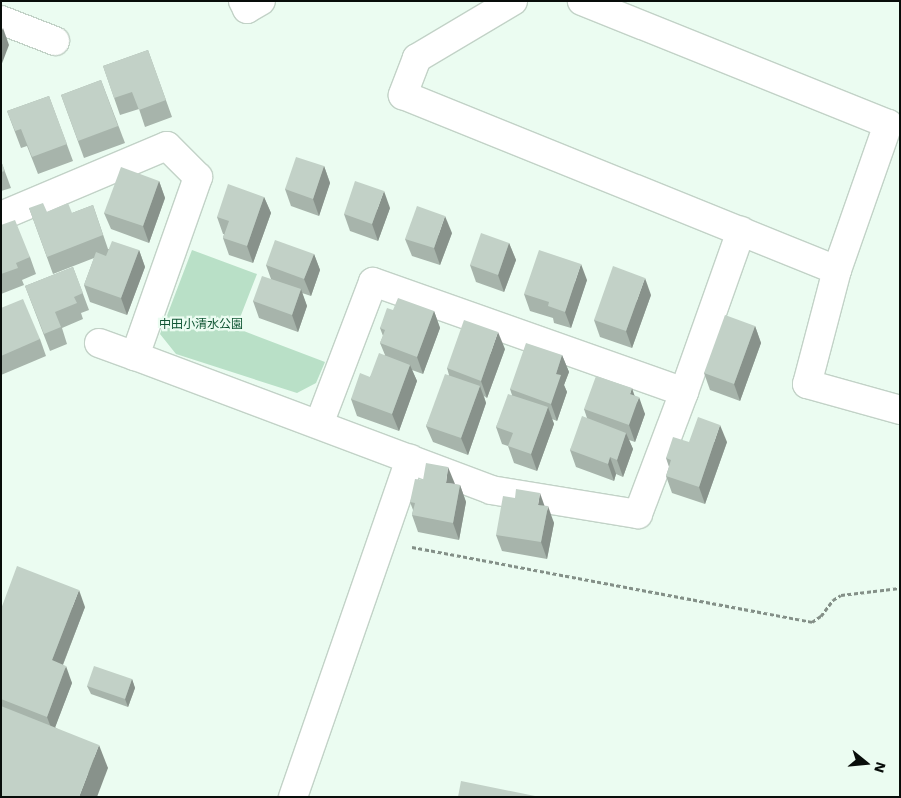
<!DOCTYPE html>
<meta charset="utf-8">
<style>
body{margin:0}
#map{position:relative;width:901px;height:798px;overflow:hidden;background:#ebfcf1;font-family:"Work Sans","Noto Sans JP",sans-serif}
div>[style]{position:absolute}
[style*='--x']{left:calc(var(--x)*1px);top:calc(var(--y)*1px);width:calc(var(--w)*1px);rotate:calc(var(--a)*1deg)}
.green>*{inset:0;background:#b9e0c7}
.path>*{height:3px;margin-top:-1.5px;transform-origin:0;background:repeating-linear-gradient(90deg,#849088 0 4px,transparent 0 6.5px)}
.roads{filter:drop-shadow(1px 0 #c2d2c7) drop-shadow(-1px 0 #c2d2c7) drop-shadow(0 1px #c2d2c7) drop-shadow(0 -1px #c2d2c7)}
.minor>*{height:28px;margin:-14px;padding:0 14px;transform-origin:14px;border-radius:14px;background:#fff}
.wall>*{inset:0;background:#a7b4ab}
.shaded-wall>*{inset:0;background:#88928b}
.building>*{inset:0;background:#c2d1c7}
span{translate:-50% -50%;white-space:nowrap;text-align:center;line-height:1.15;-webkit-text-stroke:4.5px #ebfcf1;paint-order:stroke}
.park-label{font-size:12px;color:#0f5533}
.frame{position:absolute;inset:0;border:2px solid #080d0a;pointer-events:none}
.north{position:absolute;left:841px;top:738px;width:50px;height:50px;-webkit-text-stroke:4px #ebfcf1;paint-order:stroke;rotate:107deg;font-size:14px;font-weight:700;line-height:20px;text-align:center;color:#080d0a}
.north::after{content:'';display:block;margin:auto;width:18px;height:22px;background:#080d0a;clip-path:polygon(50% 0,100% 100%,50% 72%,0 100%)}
</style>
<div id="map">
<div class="green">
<i style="clip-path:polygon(192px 250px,257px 274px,236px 328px,325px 362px,316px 383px,297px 393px,176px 354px,160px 334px)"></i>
</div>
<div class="path">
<i style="--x:412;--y:547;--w:407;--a:10.6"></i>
<i style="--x:812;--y:622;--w:11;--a:-34"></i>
<i style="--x:821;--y:616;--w:20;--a:-53"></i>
<i style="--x:833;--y:600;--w:9;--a:-32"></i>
<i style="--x:841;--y:595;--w:59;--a:-6.8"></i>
</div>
<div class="roads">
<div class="minor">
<i style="--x:243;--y:1;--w:9;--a:63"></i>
<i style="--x:247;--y:9;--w:16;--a:-30"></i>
<i style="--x:513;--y:1;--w:112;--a:149.3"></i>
<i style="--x:417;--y:58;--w:40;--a:111"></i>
<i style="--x:403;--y:95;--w:468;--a:22"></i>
<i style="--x:837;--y:270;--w:155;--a:-70.7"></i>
<i style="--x:888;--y:124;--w:330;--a:-158.1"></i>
<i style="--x:1;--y:20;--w:58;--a:21.3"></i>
<i style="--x:1;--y:216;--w:180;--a:-22.9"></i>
<i style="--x:167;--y:146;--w:44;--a:45"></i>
<i style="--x:198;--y:177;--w:190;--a:109.4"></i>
<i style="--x:135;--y:356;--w:380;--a:20.6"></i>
<i style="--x:491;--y:490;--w:149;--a:9.3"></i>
<i style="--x:638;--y:514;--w:130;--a:-69.3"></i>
<i style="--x:684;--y:392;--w:330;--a:-160.5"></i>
<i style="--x:373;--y:282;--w:152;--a:110.8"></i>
<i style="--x:837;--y:270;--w:118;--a:104.7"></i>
<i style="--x:807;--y:384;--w:97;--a:15.6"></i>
<i style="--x:99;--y:343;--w:38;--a:20"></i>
<i style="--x:684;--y:392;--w:171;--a:-70.5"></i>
<i style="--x:293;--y:797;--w:358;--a:-70.9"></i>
</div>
</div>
<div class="wall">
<i style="clip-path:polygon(148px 50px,172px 117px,145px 127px,139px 109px,120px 115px,103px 66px)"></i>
<i style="clip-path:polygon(101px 80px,125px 143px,84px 158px,61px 95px)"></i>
<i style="clip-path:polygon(49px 96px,73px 161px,38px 174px,27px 146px,21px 148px,7px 111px)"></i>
<i style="clip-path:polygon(1px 161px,11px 188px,1px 191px)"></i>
<i style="clip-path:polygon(324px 166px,330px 183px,319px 216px,291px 206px,285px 189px)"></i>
<i style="clip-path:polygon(159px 181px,165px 198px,149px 243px,111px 229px,104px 213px)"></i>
<i style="clip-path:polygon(264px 197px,271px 213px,253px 263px,229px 255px,223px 238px,224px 234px,223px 234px,217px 217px)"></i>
<i style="clip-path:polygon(93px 205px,108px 249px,139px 250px,145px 267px,127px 315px,90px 302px,84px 285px,94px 258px,53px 274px,29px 208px,47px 212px,72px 213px)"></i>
<i style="clip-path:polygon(390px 208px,378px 241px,350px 231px,344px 214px)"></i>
<i style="clip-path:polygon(1px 225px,30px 257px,36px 274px,22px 280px,24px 285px,1px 294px)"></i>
<i style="clip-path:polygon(452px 233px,440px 265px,412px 256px,405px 239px)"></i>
<i style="clip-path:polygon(509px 243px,516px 260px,504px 292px,476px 282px,470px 265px)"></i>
<i style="clip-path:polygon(314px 254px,320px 270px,311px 296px,302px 293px,307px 306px,298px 332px,259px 318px,253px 301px,271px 279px,266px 265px)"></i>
<i style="clip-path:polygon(73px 267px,89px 310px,81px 313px,83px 319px,62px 328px,67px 344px,50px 351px,25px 286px)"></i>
<i style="clip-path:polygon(587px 280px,571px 328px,554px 323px,553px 318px,530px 311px,524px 294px)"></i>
<i style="clip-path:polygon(651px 295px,632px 348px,600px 337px,594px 320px)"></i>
<i style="clip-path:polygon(1px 308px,40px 339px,46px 356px,1px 375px)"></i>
<i style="clip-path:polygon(393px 310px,434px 311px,440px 328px,423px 374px,412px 370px,417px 381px,399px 431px,357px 416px,351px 399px,370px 377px,385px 355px,380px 343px,383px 336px,380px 328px)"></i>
<i style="clip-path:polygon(755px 326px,761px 343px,740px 401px,710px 390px,704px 373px)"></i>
<i style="clip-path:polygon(505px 349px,487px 398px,484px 396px,486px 403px,468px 455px,433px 442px,426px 426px,449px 375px,447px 368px)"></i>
<i style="clip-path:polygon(562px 355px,569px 372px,564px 385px,567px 392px,557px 421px,552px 419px,554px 424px,537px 471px,514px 463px,508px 446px,502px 444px,496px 427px,512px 395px,510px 389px)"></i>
<i style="clip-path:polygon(634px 395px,645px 414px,635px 442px,629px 440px,633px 449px,623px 477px,616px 474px,614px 481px,576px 467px,570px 450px,587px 418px,584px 409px)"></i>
<i style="clip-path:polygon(689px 442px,727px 442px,705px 504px,672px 493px,666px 476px,669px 467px,666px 458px)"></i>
<i style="clip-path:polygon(423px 480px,460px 485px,466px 502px,459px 540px,418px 532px,412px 515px,413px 510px,410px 502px)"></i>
<i style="clip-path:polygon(545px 506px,554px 523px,547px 559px,502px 551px,496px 535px)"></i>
<i style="clip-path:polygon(85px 607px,63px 665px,72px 683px,55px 727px,108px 768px,1px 797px,1px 609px)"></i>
<i style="clip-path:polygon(132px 679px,135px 688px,128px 707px,91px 694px,87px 686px)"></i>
</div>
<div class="shaded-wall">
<i style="clip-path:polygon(3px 28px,9px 45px,1px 66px,1px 32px)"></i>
<i style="clip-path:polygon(324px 166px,330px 183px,319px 216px,313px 199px)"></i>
<i style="clip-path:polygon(159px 181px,165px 198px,149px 243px,143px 226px)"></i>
<i style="clip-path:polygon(384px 191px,390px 208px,378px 241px,372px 224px)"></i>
<i style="clip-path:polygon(264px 197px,271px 213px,253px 263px,247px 246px)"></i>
<i style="clip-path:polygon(445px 216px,452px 233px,440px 265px,434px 248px)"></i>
<i style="clip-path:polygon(509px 243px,516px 260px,504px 292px,498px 275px)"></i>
<i style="clip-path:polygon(139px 250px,145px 267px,127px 315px,121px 298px)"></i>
<i style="clip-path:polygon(314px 254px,320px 270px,311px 296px,304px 279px)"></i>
<i style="clip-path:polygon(581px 264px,587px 280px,571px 328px,565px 312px)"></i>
<i style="clip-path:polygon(645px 278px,651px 295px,632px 348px,626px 331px)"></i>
<i style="clip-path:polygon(301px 289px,307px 306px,298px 332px,292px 315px)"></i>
<i style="clip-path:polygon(434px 311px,440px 328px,423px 374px,417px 357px)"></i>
<i style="clip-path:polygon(755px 326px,761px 343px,740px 401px,734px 384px)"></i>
<i style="clip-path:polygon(498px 332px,505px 349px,487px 398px,481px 381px)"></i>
<i style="clip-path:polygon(562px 355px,569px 372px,564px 385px,567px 392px,557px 421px,551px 404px,556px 374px)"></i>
<i style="clip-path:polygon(410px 365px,417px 381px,399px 431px,392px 414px)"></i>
<i style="clip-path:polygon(480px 386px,486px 403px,468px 455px,461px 438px)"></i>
<i style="clip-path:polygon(632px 388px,637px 403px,639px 397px,645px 414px,635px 442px,629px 425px,630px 394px)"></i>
<i style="clip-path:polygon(548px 407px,554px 424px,537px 471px,531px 454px)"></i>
<i style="clip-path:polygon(720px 425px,727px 442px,705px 504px,699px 487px)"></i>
<i style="clip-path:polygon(626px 433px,633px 449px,623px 477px,617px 460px)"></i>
<i style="clip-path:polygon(610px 457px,616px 474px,614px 481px,608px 464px)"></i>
<i style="clip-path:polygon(448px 467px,455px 484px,446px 483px)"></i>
<i style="clip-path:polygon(460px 485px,466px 502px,459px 540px,453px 523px)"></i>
<i style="clip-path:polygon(540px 493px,546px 510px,538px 505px)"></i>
<i style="clip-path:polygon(548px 506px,554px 523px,547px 559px,541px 542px)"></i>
<i style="clip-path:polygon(79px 590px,85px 607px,58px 677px,52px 660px)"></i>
<i style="clip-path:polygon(66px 666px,72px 683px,53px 733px,47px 717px)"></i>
<i style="clip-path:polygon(132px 679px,135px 688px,128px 707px,125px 699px)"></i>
<i style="clip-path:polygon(99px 745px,108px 768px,97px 797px,79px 797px)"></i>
</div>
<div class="building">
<i style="clip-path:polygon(148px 50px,166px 100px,139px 110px,132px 92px,114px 98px,103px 66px)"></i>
<i style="clip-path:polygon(101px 80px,118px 126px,78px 141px,61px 95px)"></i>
<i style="clip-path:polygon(49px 96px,67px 144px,32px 157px,21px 129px,15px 131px,7px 111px)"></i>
<i style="clip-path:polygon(296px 157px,324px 166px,313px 199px,285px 189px)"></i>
<i style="clip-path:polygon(1px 161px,5px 171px,1px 172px)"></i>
<i style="clip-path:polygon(121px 167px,159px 181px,143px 226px,104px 213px)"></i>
<i style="clip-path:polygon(355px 181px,384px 191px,372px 224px,344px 214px)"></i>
<i style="clip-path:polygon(228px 184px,264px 197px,247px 246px,223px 238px,229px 221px,217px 217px)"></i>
<i style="clip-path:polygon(43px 203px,47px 212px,68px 203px,72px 213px,93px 205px,103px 235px,47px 257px,29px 208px)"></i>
<i style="clip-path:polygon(417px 206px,445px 216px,434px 248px,405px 239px)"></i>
<i style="clip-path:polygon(15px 220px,30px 257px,16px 263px,18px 268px,1px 274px,1px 225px)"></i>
<i style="clip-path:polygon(481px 233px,509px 243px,498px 275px,470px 265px)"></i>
<i style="clip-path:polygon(275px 240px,314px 254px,304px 279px,266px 265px)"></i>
<i style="clip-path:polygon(112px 241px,139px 250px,121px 298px,84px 285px,96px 252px,106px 256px)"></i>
<i style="clip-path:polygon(539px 250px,581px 264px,565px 312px,548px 306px,549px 302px,524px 294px)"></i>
<i style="clip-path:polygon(613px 266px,645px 278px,626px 331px,594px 320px)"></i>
<i style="clip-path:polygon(73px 267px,83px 293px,74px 297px,77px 303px,55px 312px,61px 327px,44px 334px,25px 286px)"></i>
<i style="clip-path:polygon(262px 276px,301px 289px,292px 315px,253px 301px)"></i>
<i style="clip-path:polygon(398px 298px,434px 311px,417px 357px,380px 343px,385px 330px,380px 328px,387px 308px,393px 310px)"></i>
<i style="clip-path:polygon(23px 299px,40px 339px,1px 356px,1px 308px)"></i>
<i style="clip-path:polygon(725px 315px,755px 326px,734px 384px,704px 373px)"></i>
<i style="clip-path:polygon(464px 320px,498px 332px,481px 381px,447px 368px)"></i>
<i style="clip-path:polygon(526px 343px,562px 355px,556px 374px,561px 375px,551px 404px,510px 389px)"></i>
<i style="clip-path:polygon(379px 353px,410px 365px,392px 414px,351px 399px,360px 373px,370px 377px)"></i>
<i style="clip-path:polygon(445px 374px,480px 386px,461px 438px,426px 426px)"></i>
<i style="clip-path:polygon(596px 376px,632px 388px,630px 394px,639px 397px,629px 425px,584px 409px)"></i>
<i style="clip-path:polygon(508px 394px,548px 407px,531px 454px,508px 446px,513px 433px,496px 427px)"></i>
<i style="clip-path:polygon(582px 416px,626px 433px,617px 460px,610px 457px,608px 464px,570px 450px)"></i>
<i style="clip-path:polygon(698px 417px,720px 425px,699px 487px,666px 476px,671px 460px,666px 458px,673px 437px,689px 442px)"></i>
<i style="clip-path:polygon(426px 463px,448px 467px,446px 483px,460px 485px,453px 523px,412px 515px,415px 503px,410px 502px,415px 479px,423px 480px)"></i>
<i style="clip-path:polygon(516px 489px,540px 493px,538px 505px,548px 506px,541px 542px,496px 535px,503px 496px,515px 498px)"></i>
<i style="clip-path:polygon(17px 566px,79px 590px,52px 660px,66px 666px,47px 717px,1px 699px,1px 643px,2px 640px,1px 640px,1px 609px)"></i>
<i style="clip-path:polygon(94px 666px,132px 679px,125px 699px,87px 686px)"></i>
<i style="clip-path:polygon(1px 706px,99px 745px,79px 797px,1px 797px)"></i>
<i style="clip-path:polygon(461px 781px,540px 797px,458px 797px)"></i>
</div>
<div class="park-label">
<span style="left:201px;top:325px">中田小清水公園</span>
</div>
<div class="frame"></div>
<div class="north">N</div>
</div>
